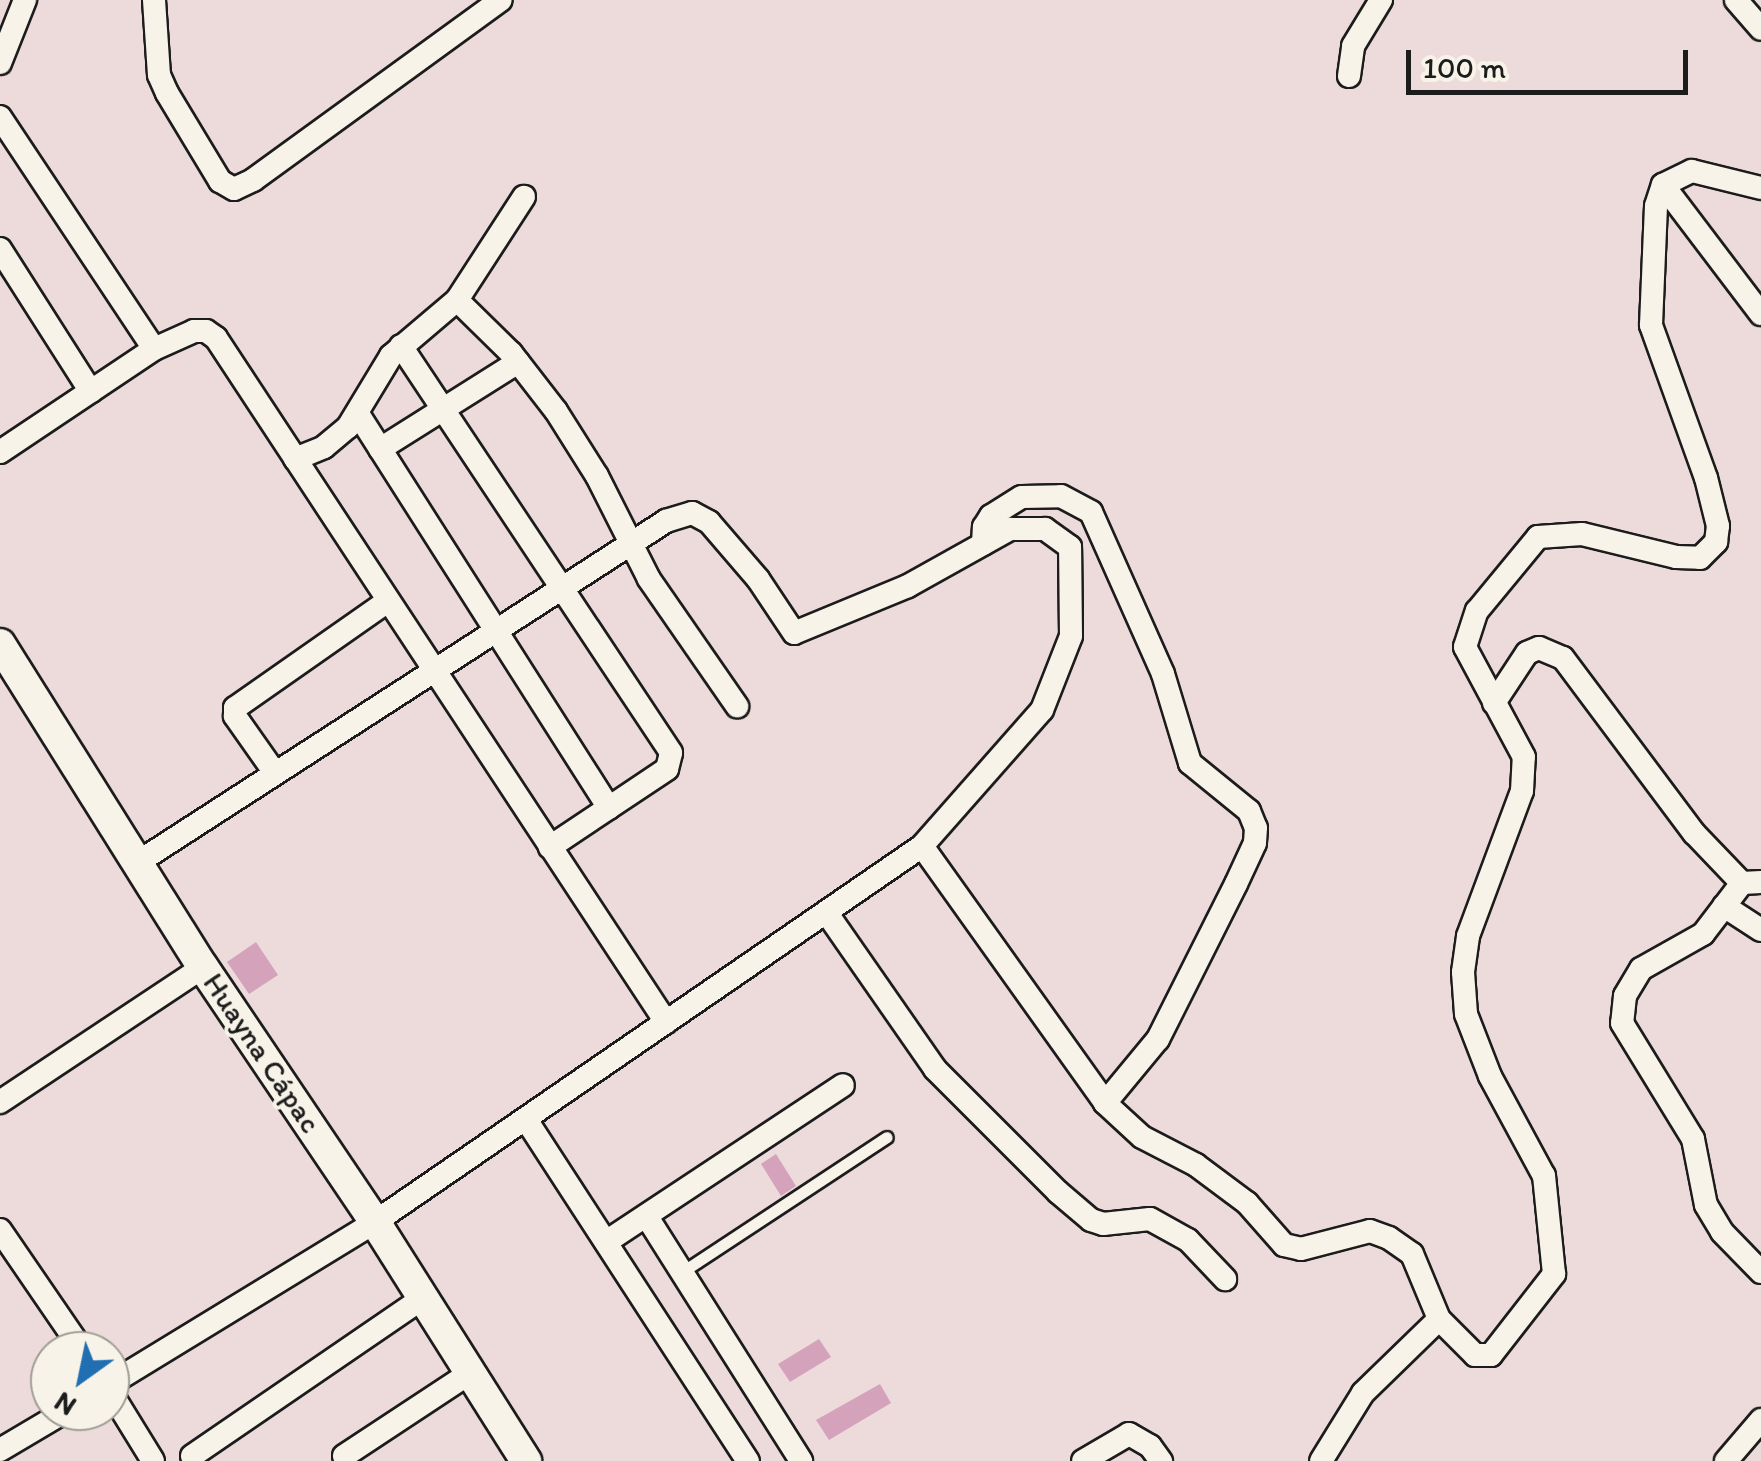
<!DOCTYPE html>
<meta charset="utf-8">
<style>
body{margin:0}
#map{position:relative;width:1761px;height:1461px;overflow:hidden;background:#eddbdb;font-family:Itim,sans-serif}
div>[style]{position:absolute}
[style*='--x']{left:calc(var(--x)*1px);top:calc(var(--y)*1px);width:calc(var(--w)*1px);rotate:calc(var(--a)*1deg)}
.building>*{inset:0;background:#d5a2bc}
.roads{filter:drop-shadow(2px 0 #1c1c1c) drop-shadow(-2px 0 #1c1c1c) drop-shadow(0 2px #1c1c1c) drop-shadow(0 -2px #1c1c1c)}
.lane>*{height:11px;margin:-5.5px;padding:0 5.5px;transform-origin:5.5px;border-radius:5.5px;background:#f7f3e8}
.street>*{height:22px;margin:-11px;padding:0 11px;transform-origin:11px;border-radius:11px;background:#f7f3e8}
.secondary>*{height:30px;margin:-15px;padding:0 15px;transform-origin:15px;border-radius:15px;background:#f7f3e8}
span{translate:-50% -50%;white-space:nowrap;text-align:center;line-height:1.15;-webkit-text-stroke:8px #f7f3e8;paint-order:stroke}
.street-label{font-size:30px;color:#1c1c1c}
.north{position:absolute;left:30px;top:1331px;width:100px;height:100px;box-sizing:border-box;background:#f7f3e8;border:2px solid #9f9d96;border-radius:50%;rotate:213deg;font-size:28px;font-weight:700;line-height:40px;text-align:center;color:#1c1c1c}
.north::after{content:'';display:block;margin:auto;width:35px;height:45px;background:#1f6fb2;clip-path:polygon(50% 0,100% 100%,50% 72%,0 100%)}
.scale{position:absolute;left:1406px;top:50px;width:282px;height:45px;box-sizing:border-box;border:5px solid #1c1c1c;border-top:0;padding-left:12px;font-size:30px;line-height:35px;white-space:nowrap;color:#1c1c1c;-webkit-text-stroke:8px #f7f3e8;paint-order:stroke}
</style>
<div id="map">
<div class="building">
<i style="clip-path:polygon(256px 942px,278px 975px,249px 994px,227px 962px)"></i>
<i style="clip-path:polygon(776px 1154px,796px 1186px,781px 1196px,761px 1164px)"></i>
<i style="clip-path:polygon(819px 1339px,831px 1357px,790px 1382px,778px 1364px)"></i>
<i style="clip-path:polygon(880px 1384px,891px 1403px,829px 1440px,816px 1420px)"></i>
</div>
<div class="roads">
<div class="lane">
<i style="--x:682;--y:1272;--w:245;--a:-33.4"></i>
</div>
<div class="street">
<i style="--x:154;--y:0;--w:75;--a:86.2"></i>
<i style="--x:159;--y:75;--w:20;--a:66"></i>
<i style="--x:167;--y:93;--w:103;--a:58.9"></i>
<i style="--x:220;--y:181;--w:16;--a:30"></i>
<i style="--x:234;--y:189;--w:21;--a:-25"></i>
<i style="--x:253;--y:180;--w:306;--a:-36"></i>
<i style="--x:1736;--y:0;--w:38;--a:49"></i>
<i style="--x:0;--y:63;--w:68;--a:-68.4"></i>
<i style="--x:1349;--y:76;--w:30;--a:-82"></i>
<i style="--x:1353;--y:46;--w:54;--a:-58.7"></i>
<i style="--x:0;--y:117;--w:278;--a:56.4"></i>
<i style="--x:1663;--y:185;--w:162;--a:52.8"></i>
<i style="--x:0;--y:249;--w:169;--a:57.5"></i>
<i style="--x:457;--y:300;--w:76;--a:44.5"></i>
<i style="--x:511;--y:353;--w:73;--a:52.2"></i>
<i style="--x:556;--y:411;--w:77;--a:57.8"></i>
<i style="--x:597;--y:476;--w:115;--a:63.2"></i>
<i style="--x:649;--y:579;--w:155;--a:55.3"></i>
<i style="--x:401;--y:346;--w:488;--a:56.4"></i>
<i style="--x:671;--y:753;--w:16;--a:104"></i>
<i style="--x:667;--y:769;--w:141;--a:146.3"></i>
<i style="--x:358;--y:414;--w:467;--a:57.5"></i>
<i style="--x:380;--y:449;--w:163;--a:-32.2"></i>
<i style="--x:0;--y:452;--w:185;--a:-33.8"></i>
<i style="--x:154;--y:349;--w:44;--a:-24.2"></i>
<i style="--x:194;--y:331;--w:12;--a:0"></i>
<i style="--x:206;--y:331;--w:12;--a:35"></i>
<i style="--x:216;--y:338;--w:819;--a:56.66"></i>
<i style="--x:295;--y:459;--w:31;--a:-22"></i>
<i style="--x:324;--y:447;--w:31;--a:-40"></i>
<i style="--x:348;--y:427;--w:83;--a:-58.8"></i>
<i style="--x:391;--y:356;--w:87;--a:-40.3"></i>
<i style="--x:457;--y:300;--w:123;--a:-57"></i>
<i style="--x:983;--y:544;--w:17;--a:-87"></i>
<i style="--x:984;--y:527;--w:13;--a:-58"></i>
<i style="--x:991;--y:516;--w:36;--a:-32"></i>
<i style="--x:1022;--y:497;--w:39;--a:-1"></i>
<i style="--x:1061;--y:496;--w:34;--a:28"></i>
<i style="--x:1091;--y:512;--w:177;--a:66"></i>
<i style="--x:1163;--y:674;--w:93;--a:73.1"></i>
<i style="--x:1190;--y:763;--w:76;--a:39.1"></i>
<i style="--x:1249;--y:811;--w:18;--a:68"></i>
<i style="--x:1256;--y:828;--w:15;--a:94"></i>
<i style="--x:1255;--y:843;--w:45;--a:114.9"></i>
<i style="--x:1236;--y:884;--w:174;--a:116.7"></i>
<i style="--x:1158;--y:1039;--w:83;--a:129.6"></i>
<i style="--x:1494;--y:703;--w:60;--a:-56.6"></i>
<i style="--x:1527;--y:653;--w:13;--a:-23"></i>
<i style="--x:1539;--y:648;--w:26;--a:23"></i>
<i style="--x:1563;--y:658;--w:219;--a:53.2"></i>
<i style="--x:1694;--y:833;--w:69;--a:46.2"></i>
<i style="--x:275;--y:773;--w:70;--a:-125.1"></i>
<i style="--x:235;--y:716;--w:8;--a:-90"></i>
<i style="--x:235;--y:708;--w:187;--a:-35"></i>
<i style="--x:922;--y:846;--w:315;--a:54.5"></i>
<i style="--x:1105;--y:1103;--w:50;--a:42.6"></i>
<i style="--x:1142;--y:1137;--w:61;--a:27.4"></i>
<i style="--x:1196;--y:1165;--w:64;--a:36.7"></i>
<i style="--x:1247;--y:1203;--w:56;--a:48.6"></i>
<i style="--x:1284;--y:1245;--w:17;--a:13"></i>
<i style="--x:1301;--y:1249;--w:71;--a:-14.6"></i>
<i style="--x:1370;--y:1231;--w:20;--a:20"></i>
<i style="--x:1389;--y:1238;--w:28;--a:35"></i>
<i style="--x:1412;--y:1254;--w:70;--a:67.4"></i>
<i style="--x:1439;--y:1319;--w:51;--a:45"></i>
<i style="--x:1475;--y:1355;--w:16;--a:0"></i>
<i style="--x:1491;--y:1355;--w:103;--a:-52.1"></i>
<i style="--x:1554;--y:1274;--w:99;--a:-95.8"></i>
<i style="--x:1544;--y:1176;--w:114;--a:-118.4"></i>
<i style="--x:1490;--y:1076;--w:66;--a:-111.2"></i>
<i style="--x:1466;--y:1014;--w:42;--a:-94.1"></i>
<i style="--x:1463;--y:972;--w:36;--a:-82"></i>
<i style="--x:1468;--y:936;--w:155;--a:-69.6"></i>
<i style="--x:1522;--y:791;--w:34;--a:-87"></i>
<i style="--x:1524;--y:757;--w:125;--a:-118.2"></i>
<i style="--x:1465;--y:647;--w:38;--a:-72"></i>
<i style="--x:1477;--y:611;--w:96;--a:-50.5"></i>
<i style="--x:1538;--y:537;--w:44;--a:-3.9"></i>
<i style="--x:1582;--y:534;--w:97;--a:13.7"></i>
<i style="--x:1676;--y:557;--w:24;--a:2"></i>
<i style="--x:1700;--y:558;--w:23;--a:-45"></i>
<i style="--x:1716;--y:542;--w:16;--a:-83"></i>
<i style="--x:1718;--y:526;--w:49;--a:-104"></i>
<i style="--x:1706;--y:478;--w:163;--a:-109.8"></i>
<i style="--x:1651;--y:325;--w:119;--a:-87.6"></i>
<i style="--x:1656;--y:206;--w:22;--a:-72"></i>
<i style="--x:1663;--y:185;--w:32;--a:-26"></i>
<i style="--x:1692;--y:171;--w:71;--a:13.8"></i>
<i style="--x:1761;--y:882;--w:19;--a:177"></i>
<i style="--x:1742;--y:883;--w:64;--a:127.4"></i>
<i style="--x:1703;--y:934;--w:71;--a:150.6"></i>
<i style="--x:1641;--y:969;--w:31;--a:121"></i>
<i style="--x:1625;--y:996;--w:27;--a:96"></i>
<i style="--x:1622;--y:1023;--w:136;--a:58.5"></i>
<i style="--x:1693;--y:1139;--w:67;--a:78.9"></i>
<i style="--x:1706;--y:1205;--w:31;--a:59"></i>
<i style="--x:1722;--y:1232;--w:56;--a:45.7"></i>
<i style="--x:1724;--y:906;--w:44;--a:33"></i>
<i style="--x:826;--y:912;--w:191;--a:55.2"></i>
<i style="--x:935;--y:1069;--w:174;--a:45"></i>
<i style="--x:1058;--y:1192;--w:43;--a:40.3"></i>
<i style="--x:1091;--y:1220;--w:13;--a:18"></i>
<i style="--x:1103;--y:1224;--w:47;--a:-6.1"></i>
<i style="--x:1150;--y:1219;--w:43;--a:28.9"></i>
<i style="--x:1188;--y:1240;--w:54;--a:46.5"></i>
<i style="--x:0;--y:1102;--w:244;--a:-33.6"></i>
<i style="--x:527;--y:1121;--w:406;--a:57"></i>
<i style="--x:647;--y:1217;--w:289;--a:57.7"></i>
<i style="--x:0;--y:1230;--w:147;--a:55.6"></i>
<i style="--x:606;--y:1242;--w:284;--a:-33.5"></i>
<i style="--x:110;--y:1384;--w:311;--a:-31.4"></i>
<i style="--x:375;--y:1222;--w:664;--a:-34.5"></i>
<i style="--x:922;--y:846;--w:181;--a:-48.6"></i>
<i style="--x:1042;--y:710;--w:79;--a:-68.6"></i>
<i style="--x:1071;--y:636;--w:89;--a:-90.6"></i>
<i style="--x:1070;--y:547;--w:31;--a:-144"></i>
<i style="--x:1045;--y:529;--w:35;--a:180"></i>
<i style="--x:1010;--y:529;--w:117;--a:150.8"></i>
<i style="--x:908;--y:586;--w:123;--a:157.6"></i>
<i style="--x:794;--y:633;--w:65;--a:-123.7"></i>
<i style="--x:758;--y:579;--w:75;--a:-130.7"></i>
<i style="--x:709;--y:522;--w:19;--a:-152"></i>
<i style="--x:692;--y:513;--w:27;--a:163"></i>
<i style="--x:666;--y:521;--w:630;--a:147.12"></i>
<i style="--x:110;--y:1391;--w:82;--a:58.4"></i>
<i style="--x:0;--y:1450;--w:77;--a:-30.6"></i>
<i style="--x:192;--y:1456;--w:280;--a:-34.4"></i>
<i style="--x:344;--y:1456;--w:151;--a:-33.4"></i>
<i style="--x:1083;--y:1461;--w:53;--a:-30.4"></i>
<i style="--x:1129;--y:1434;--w:24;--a:30"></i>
<i style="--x:1150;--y:1446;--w:19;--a:54"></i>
<i style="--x:1321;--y:1461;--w:80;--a:-58.3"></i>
<i style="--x:1363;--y:1393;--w:106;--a:-44.2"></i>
<i style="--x:1726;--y:1461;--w:54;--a:-49.5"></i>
</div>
<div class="secondary">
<i style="--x:0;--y:644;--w:381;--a:57.9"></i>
<i style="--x:203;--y:967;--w:308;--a:56"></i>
<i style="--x:375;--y:1222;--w:283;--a:57.7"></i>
</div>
</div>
<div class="street-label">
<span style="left:262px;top:1053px;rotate:56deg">Huayna Cápac</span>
</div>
<div class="north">N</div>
<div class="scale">100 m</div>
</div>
